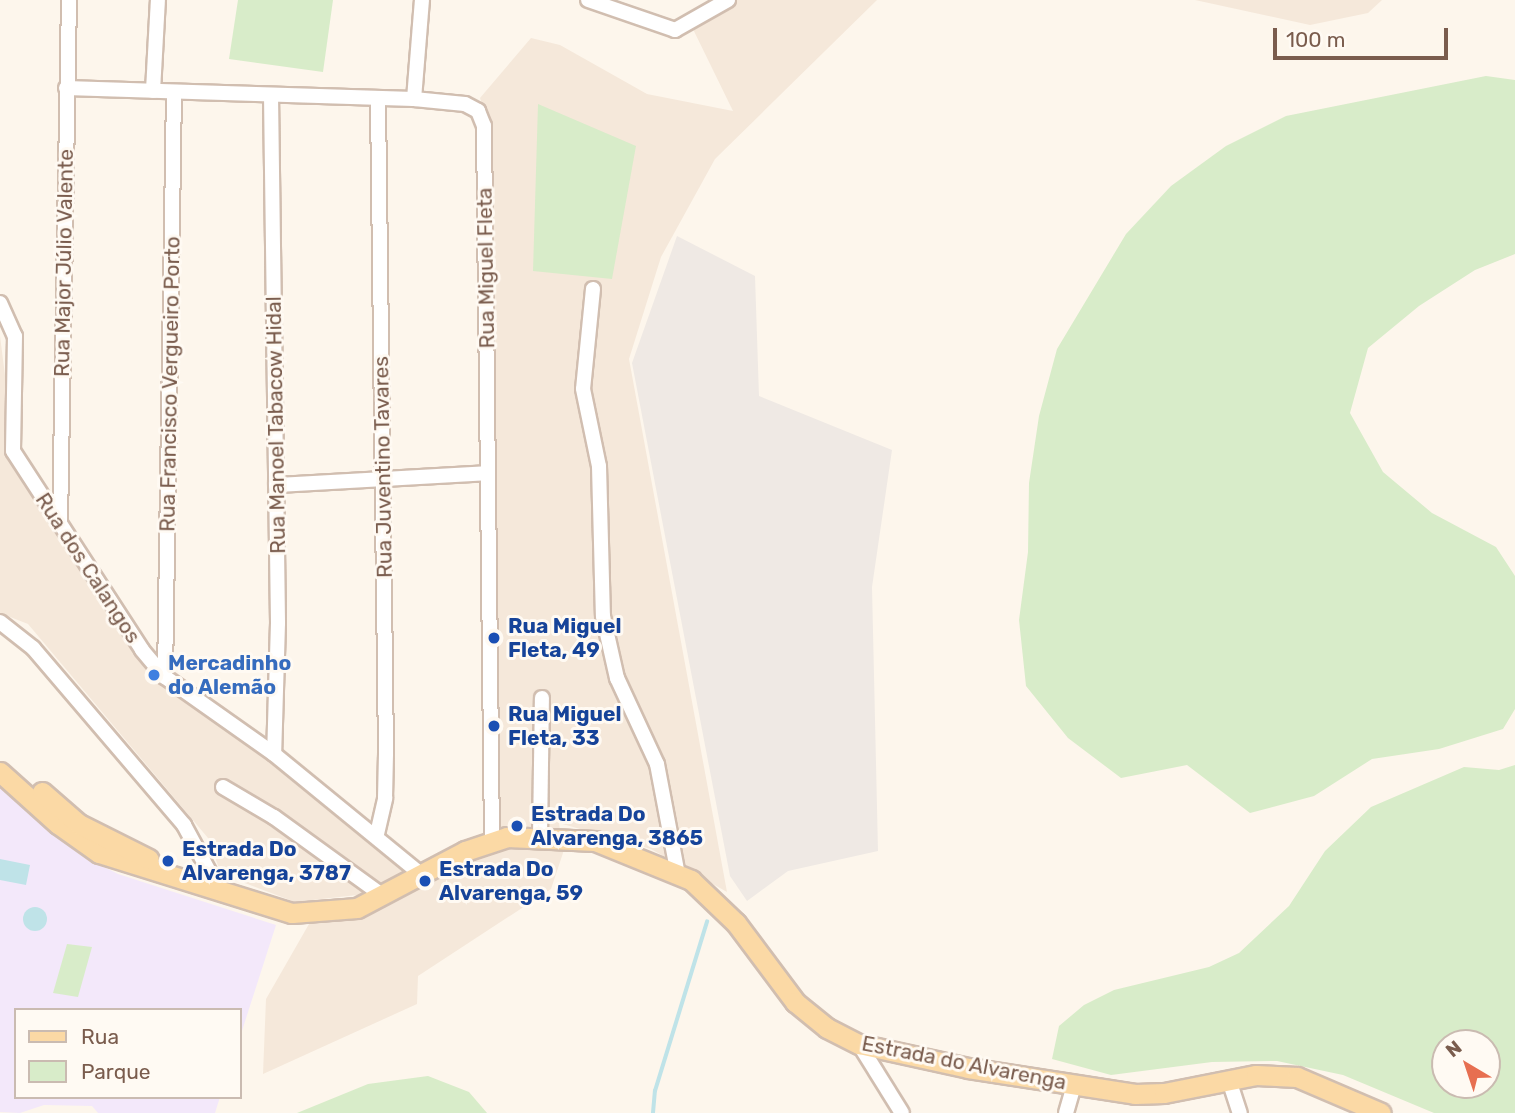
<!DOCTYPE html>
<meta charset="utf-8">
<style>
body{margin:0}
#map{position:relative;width:1515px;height:1113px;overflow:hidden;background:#fdf6ec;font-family:Rubik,sans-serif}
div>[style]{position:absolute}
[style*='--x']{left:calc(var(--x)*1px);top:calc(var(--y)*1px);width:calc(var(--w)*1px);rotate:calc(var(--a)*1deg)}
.residential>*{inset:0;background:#f5e8da}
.industrial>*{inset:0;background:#efe9e4}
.education>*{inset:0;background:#f3e8fa}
.green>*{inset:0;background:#d8ecc9}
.water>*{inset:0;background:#bfe3e8}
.round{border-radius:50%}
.stream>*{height:3.5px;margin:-1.75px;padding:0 1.75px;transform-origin:1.75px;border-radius:1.75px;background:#bfe3e8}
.roads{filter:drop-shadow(2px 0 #d1beb0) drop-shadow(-2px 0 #d1beb0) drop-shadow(0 2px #d1beb0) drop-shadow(0 -2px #d1beb0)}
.minor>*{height:14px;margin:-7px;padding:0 7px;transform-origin:7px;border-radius:7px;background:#fff}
.major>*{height:19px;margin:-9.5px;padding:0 9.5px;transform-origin:9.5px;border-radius:9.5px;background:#fbd9a5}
.dots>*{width:19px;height:19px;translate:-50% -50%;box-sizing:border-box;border:4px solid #fffaf3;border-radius:50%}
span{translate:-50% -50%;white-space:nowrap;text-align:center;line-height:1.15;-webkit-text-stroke:6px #fffaf3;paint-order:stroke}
.street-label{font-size:21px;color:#7a5c4d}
.transit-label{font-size:21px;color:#164399;font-weight:700}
.left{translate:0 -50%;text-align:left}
.shop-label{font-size:21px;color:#366cbe;font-weight:700}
.legend{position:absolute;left:14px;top:1008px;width:228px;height:91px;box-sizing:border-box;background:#fffaf3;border:2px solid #cabbb1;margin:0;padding:9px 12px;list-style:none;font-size:21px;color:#7a5c4d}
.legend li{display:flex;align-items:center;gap:14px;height:35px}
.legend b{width:35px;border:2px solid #cabbb1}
.north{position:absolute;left:1431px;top:1029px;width:70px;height:70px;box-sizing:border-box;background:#fffaf3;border:2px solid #cabbb1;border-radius:50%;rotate:321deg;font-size:19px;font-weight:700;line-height:28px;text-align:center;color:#7a5c4d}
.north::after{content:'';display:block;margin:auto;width:24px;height:32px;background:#e76f51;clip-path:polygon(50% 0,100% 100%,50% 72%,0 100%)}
.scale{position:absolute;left:1273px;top:28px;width:175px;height:32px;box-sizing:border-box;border:4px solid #7a5c4d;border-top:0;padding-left:9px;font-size:21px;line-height:24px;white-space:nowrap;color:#7a5c4d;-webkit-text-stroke:5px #fffaf3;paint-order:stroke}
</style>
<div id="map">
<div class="residential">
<i style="clip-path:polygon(723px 0,877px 0,715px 159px,661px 257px,629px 359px,727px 892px,651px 849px,559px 823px,563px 853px,551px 889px,418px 976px,417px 1004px,263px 1074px,266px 999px,309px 924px,366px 894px,295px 902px,221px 874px,208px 838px,28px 624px,0 613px,0 336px,13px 438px,159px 659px,426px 866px,498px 831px,488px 121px,480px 98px,531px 38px,560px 45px,647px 94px,733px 111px,690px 23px)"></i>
<i style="clip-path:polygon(1195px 0,1382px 0,1368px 13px,1310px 25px)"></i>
</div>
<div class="industrial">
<i style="clip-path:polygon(677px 236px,755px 276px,759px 396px,892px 450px,872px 587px,878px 851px,788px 871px,747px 901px,730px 876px,632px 363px)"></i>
</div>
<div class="education">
<i style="clip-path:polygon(0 780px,79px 854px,118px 874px,276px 925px,240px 1037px,240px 1010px,16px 1010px,16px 1097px,220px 1097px,215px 1113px,98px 1113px,92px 1106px,44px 1105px,20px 1113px,0 1112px)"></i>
</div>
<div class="green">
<i style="clip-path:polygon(238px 0,333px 0,323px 72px,229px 59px)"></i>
<i style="clip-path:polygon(1486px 76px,1515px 80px,1515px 254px,1475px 270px,1419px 306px,1368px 348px,1350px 413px,1383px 472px,1432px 513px,1496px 547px,1515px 576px,1515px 709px,1503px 729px,1439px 749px,1372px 759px,1314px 796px,1250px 813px,1187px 765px,1121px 778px,1068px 738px,1026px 686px,1019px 620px,1028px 552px,1029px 483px,1039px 416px,1057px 349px,1126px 234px,1171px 186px,1226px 146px,1286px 116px)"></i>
<i style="clip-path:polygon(538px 104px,636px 146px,612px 279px,533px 271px)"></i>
<i style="clip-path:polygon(evenodd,1515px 765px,1515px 1113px,1434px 1113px,1343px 1075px,1277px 1061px,1212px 1062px,1111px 1075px,1052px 1059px,1059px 1026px,1084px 1005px,1114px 990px,1209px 967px,1239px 953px,1289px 906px,1325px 851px,1371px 807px,1464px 767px,1499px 770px,1515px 765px,1487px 1043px,1487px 1085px,1445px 1085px,1445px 1043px,1487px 1043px)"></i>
<i style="clip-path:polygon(67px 944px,92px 947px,78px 997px,53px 993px)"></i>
<i style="clip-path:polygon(428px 1076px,469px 1092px,487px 1113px,297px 1113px,368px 1084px)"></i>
</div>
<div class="water">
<i style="clip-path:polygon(0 859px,30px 865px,26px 885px,0 880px)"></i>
<i class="round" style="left:23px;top:907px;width:24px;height:24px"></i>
</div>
<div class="stream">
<i style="--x:653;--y:1113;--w:22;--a:-85"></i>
<i style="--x:655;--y:1091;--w:177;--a:-72.9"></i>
</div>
<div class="roads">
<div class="minor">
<i style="--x:588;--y:0;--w:92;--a:19"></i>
<i style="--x:675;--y:30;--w:61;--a:-29.5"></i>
<i style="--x:66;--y:88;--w:348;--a:1.8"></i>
<i style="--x:414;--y:99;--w:51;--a:5.6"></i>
<i style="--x:465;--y:104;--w:15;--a:28"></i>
<i style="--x:478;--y:111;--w:16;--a:68"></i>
<i style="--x:484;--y:126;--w:716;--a:89.36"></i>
<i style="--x:153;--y:91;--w:91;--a:-86.9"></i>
<i style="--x:271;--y:95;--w:528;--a:89.24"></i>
<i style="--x:278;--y:623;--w:131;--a:91.7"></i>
<i style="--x:414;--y:99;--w:99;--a:-85.4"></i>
<i style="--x:593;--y:289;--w:100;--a:95.7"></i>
<i style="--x:583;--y:389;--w:79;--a:78.3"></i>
<i style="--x:599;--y:466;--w:150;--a:88.5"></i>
<i style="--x:603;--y:616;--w:64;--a:77.3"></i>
<i style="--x:617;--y:678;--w:95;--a:65.1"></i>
<i style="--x:657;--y:764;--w:113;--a:79.3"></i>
<i style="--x:0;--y:303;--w:36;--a:66"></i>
<i style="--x:15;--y:336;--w:115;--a:91"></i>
<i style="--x:13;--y:451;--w:237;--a:57"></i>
<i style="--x:142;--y:650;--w:35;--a:50"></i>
<i style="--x:165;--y:677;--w:133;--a:35.2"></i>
<i style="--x:274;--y:754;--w:191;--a:39.3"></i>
<i style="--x:276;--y:485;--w:212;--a:-3.2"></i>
<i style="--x:60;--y:524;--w:524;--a:-89.02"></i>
<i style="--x:0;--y:622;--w:42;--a:38.2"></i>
<i style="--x:33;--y:648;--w:233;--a:49.5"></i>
<i style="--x:184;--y:825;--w:74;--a:61.7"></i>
<i style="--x:165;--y:677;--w:585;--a:-89.12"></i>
<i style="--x:223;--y:787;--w:59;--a:30.5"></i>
<i style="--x:274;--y:817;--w:135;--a:35.9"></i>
<i style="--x:377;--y:834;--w:37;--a:-77"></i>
<i style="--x:385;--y:798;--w:44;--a:-88.7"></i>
<i style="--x:386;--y:754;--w:656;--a:-90.7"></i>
<i style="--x:540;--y:836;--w:138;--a:-89.2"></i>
<i style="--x:859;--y:1044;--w:81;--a:58.1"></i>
<i style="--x:1229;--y:1080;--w:35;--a:72"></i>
<i style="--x:1066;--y:1113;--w:29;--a:-74"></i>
</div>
<div class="major">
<i style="--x:0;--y:772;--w:78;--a:41.9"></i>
<i style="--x:58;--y:824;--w:50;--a:35.3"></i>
<i style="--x:99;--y:853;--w:202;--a:17.3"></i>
<i style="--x:292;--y:913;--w:65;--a:-4.4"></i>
<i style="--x:357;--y:908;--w:122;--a:-27.8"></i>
<i style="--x:465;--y:851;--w:44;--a:-18.4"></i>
<i style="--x:507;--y:837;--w:88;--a:2.6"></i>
<i style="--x:595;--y:841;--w:104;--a:22.1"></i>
<i style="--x:691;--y:880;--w:62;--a:43.7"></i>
<i style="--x:736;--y:923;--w:99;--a:53.2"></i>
<i style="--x:795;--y:1002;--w:41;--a:39.1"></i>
<i style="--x:827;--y:1028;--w:36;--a:27"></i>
<i style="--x:859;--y:1044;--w:112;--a:12.4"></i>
<i style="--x:968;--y:1068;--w:169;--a:8.8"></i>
<i style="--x:1135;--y:1094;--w:29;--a:-2"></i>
<i style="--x:1164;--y:1093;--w:94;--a:-11.1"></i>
<i style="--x:1256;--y:1075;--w:41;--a:2.8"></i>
<i style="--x:1297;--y:1077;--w:91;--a:23.2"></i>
<i style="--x:42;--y:792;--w:49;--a:40.9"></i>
<i style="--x:79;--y:824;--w:78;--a:26.6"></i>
</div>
</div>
<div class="dots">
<i style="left:494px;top:638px;background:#1a4fb4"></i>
<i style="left:154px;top:675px;background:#3f7fe0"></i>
<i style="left:494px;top:726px;background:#1a4fb4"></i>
<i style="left:517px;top:826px;background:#1a4fb4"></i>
<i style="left:168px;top:861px;background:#1a4fb4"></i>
<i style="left:425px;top:881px;background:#1a4fb4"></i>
</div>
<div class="street-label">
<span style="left:64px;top:263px;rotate:-89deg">Rua Major Júlio Valente</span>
<span style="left:486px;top:268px;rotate:-91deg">Rua Miguel Fleta</span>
<span style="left:170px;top:384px;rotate:-89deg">Rua Francisco Vergueiro Porto</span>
<span style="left:276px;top:425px;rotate:-91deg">Rua Manoel Tabacow Hidal</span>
<span style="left:383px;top:467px;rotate:-91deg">Rua Juventino Tavares</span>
<span style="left:88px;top:568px;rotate:57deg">Rua dos Calangos</span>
<span style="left:964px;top:1063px;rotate:11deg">Estrada do Alvarenga</span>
</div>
<div class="transit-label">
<span class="left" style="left:508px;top:638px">Rua Miguel<br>Fleta, 49</span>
<span class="left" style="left:508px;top:726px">Rua Miguel<br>Fleta, 33</span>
<span class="left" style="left:531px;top:826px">Estrada Do<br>Alvarenga, 3865</span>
<span class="left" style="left:182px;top:861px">Estrada Do<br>Alvarenga, 3787</span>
<span class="left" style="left:439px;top:881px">Estrada Do<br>Alvarenga, 59</span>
</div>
<div class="shop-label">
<span class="left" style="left:168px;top:675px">Mercadinho<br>do Alemão</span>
</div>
<ul class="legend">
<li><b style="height:9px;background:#fbd9a5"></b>Rua</li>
<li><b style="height:19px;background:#d8ecc9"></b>Parque</li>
</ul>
<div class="north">N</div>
<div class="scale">100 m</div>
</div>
